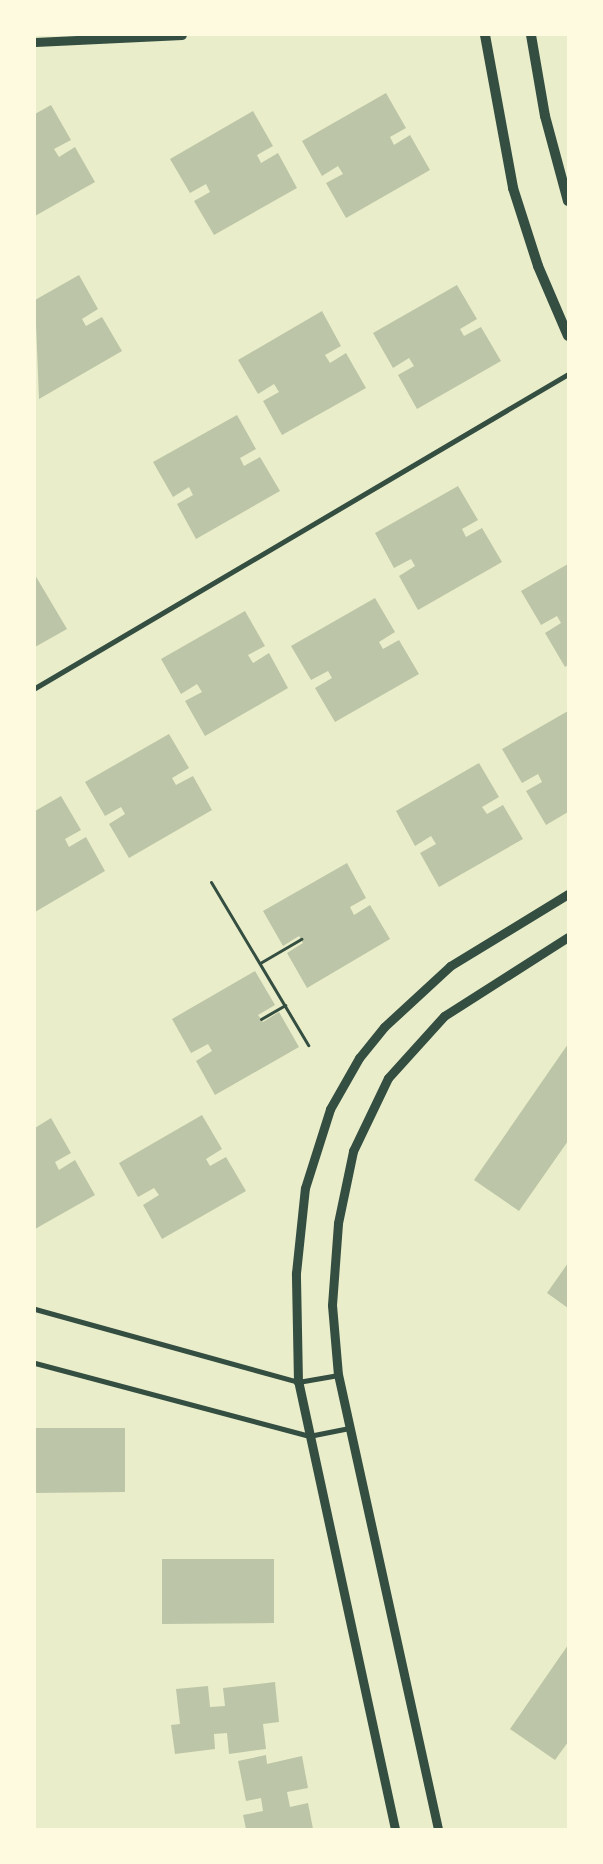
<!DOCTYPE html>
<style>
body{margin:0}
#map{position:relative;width:603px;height:1864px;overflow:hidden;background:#e9edc9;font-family:"Space Grotesk",sans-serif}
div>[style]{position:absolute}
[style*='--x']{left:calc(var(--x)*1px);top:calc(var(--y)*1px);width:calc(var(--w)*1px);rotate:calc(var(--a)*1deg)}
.building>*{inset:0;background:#bcc5a7}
.path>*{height:3px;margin:-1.5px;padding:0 1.5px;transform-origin:1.5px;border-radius:1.5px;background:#344e41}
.minor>*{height:5px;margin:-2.5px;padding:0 2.5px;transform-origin:2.5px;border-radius:2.5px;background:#344e41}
.tertiary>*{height:9px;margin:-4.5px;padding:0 4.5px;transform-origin:4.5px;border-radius:4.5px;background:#344e41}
.secondary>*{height:10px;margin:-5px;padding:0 5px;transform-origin:5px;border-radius:5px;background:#344e41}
span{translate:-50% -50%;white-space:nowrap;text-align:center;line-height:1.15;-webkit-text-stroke:4.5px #fefae0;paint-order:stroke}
.frame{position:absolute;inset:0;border:36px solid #fefae0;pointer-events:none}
</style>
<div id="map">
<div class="building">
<i style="clip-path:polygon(386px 93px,406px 128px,390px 137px,394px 145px,410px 135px,430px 170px,346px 218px,326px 183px,343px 174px,338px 166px,322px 176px,302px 141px)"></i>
<i style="clip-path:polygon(51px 105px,71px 140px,54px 149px,59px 157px,75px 147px,95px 182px,35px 216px,35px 114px)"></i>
<i style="clip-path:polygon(253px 111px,273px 146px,257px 155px,261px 163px,278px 153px,297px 188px,214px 235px,194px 201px,210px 192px,206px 184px,190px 193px,170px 159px)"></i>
<i style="clip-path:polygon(79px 275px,98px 309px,82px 319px,86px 326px,102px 317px,122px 351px,39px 399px,35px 300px)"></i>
<i style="clip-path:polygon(457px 285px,477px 319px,460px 329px,464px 336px,481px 327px,501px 361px,417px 409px,398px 375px,414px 366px,409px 358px,393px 368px,373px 333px)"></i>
<i style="clip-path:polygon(322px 311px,341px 346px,325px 355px,330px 363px,346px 353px,366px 388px,282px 435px,263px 401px,279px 392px,274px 384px,258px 394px,238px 360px)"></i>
<i style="clip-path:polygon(237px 415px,256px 449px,240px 458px,244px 466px,260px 457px,280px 491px,196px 539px,177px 504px,193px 495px,189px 487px,173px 497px,153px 462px)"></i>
<i style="clip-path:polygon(458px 486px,478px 520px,462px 529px,466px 537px,482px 528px,502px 562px,418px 610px,399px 576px,415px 566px,411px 559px,394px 568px,375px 533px)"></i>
<i style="clip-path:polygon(568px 564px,568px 665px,565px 667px,545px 633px,561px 623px,557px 616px,541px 625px,521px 591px)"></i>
<i style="clip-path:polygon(35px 575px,67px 629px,35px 647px)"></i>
<i style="clip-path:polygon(375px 598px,395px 632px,379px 642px,383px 649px,399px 640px,419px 674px,335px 722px,315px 688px,332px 678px,328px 671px,311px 680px,291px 646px)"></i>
<i style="clip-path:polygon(245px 611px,265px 646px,248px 655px,253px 663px,269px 653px,288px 688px,205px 736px,185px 701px,202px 692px,197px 684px,181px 694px,161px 659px)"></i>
<i style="clip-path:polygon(568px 711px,568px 812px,546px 825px,526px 791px,542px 782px,538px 774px,522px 783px,502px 749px)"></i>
<i style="clip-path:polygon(169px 734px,189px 768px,172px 778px,176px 785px,193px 776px,212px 810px,129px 858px,109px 824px,125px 814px,121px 807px,105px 816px,85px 782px)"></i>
<i style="clip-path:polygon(479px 763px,499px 797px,482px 807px,487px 814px,503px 805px,523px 839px,439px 887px,420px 853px,436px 844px,431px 836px,415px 846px,396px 811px)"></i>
<i style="clip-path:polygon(61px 796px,81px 830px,65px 839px,69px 847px,86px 837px,105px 871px,35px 912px,35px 811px)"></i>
<i style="clip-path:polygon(347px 863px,366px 898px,350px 907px,354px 915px,370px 905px,390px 939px,307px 988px,287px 953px,303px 943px,299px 936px,283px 946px,263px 911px)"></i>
<i style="clip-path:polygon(255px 971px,275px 1005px,258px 1015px,263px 1022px,279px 1012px,299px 1047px,215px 1095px,196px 1061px,212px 1051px,208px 1044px,191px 1053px,172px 1019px)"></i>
<i style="clip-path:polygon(568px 1044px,568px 1141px,519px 1211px,474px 1180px)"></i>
<i style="clip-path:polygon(202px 1115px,222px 1149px,206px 1159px,210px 1166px,226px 1157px,246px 1191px,162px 1239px,143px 1205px,159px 1195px,154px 1188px,138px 1197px,119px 1163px)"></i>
<i style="clip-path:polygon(51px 1118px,71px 1153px,55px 1162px,59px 1170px,75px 1160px,95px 1195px,35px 1229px,35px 1128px)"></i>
<i style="clip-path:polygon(568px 1263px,568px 1308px,547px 1293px)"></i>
<i style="clip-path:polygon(35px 1428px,125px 1428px,125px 1492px,35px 1493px)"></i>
<i style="clip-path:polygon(162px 1559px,274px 1559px,274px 1623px,162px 1624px)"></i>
<i style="clip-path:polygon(568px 1645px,568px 1742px,555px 1760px,510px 1729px)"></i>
<i style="clip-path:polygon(275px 1682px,279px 1722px,263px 1724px,266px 1749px,229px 1754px,227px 1733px,214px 1734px,215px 1749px,175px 1754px,171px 1725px,180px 1724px,176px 1689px,208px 1686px,210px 1707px,225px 1706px,223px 1688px)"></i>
<i style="clip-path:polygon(266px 1755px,267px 1764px,302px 1756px,308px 1788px,287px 1792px,290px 1807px,308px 1803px,313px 1829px,246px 1829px,243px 1815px,263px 1811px,261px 1798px,246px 1801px,238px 1761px)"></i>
</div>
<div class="path">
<i style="--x:211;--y:882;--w:190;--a:59.2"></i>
<i style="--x:260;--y:963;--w:48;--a:-30.3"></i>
<i style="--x:261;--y:1019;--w:28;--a:-30"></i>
</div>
<div class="minor">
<i style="--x:35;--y:688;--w:619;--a:-30.5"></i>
<i style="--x:35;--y:1309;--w:273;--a:15.5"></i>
<i style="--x:298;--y:1382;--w:41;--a:-9.9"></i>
<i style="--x:35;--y:1363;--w:284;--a:14.9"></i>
<i style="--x:309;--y:1436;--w:41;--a:-11.3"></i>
</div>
<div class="tertiary">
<i style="--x:35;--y:42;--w:147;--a:-2.7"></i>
<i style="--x:395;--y:1829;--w:457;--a:-102.2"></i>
<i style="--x:298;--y:1382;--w:109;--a:-91.1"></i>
<i style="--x:296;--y:1273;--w:85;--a:-84"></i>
<i style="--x:305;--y:1188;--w:83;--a:-72.4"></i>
<i style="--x:330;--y:1109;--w:59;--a:-60.4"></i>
<i style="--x:359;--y:1058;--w:40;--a:-51"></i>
<i style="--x:384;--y:1027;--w:90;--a:-42.7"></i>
<i style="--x:450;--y:966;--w:138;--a:-31.4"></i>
<i style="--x:438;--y:1829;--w:465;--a:-102.4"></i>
<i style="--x:338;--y:1375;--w:70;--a:-94.9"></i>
<i style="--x:332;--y:1305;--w:82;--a:-85.8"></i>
<i style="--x:338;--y:1223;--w:74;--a:-78.2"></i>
<i style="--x:353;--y:1151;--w:81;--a:-64.4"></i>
<i style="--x:388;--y:1078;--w:84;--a:-47.9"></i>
<i style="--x:444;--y:1016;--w:147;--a:-32.5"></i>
</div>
<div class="secondary">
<i style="--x:485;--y:35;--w:156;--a:79.6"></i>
<i style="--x:513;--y:188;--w:82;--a:72.2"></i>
<i style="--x:538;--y:266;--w:76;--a:66.8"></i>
<i style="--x:531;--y:35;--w:82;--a:80.2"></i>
<i style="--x:545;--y:116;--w:88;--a:74.9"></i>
</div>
<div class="frame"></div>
</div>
